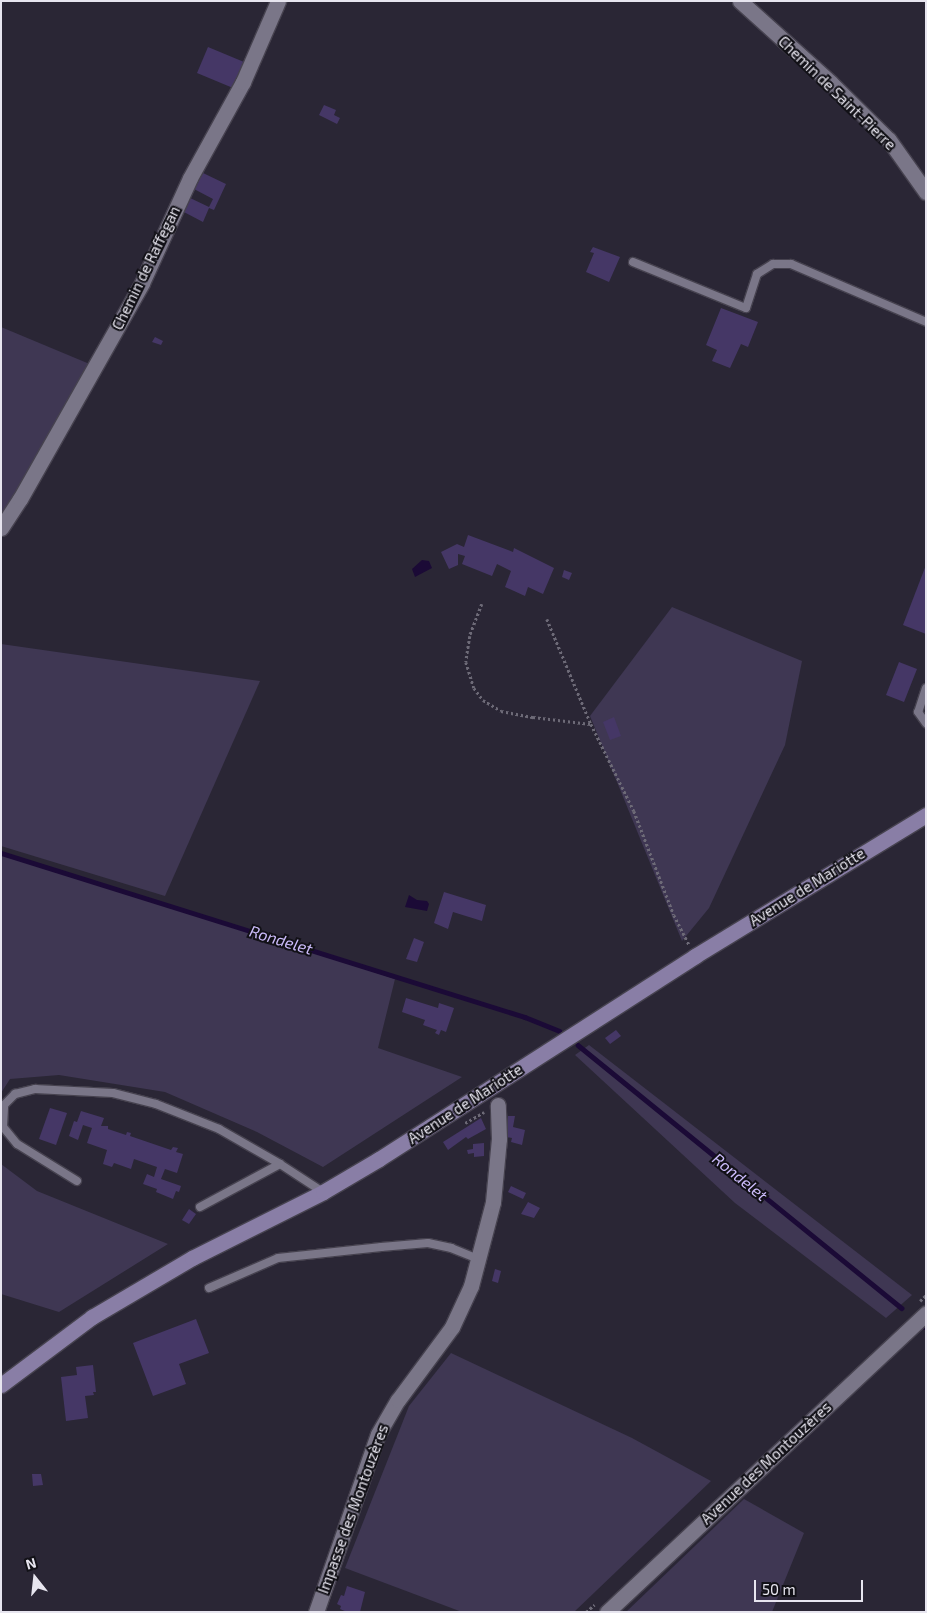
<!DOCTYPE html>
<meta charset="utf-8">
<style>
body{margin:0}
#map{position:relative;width:927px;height:1613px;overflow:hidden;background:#2a2635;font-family:"Exo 2",sans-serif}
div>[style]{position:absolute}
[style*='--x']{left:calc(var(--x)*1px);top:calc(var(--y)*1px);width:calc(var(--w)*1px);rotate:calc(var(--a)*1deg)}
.green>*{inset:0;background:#3f3753}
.water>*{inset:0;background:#1b0a36}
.stream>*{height:4.5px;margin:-2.25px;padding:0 2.25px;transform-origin:2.25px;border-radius:2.25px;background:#1b0a36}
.building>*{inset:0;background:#453766}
.path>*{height:2.5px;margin-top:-1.25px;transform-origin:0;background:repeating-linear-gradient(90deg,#6d6a77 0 2.5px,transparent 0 5px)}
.roads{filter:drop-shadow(1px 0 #46424f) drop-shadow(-1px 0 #46424f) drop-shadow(0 1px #46424f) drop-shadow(0 -1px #46424f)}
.lane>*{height:8px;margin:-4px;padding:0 4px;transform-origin:4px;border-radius:4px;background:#7a7688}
.street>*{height:15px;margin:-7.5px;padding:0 7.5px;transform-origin:7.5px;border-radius:7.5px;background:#7a7688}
.secondary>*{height:15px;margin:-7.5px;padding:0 7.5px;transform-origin:7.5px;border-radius:7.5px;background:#897ea6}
span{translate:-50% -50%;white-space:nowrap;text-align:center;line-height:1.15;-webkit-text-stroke:4px #121117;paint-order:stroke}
.street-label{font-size:15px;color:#e7e5ef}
.water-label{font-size:16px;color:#ccbcfb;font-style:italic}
.frame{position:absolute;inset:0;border:2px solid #e7e5ef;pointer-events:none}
.north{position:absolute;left:10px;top:1553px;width:50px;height:50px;-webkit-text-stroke:4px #121117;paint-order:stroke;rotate:344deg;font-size:14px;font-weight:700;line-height:20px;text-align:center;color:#e7e5ef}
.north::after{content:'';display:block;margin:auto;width:18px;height:22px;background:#e7e5ef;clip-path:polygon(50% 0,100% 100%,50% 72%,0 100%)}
.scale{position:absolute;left:754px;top:1580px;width:109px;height:22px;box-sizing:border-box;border:2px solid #e7e5ef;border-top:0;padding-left:6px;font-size:15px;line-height:18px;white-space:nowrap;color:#e7e5ef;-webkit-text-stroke:4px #121117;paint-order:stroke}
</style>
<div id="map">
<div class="green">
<i style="clip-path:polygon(1px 327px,92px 365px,1px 521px)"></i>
<i style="clip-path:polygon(672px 607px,802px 661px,785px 745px,709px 908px,682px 941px,590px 716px)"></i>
<i style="clip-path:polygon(1px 644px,260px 681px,165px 896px,1px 846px)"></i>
<i style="clip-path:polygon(1px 854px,162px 902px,395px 979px,378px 1048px,462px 1077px,323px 1167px,257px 1132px,165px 1092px,59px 1075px,10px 1079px,1px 1093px)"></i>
<i style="clip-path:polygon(589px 1045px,912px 1295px,886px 1318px,735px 1203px,575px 1055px)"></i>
<i style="clip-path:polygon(1px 1164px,37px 1191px,168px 1244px,59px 1312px,1px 1294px)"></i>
<i style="clip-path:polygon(451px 1353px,632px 1438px,711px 1481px,574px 1612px,462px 1612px,345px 1568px,409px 1406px)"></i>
<i style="clip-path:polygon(744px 1499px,804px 1533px,772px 1612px,626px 1612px)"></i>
</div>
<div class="water">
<i style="clip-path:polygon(422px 560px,429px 561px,432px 568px,415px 577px,412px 569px)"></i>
<i style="clip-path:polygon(409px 895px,417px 900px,427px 901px,429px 904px,427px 911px,405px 907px)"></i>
</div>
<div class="stream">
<i style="--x:1;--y:853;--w:549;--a:17.38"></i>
<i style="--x:525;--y:1017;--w:37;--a:22"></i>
<i style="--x:578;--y:1045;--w:417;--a:39.1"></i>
<i style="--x:925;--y:1328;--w:1;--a:0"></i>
</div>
<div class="building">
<i style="clip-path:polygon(208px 47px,244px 62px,233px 88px,197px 73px)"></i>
<i style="clip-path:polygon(324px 105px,336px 110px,334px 115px,340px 118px,337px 124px,319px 115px)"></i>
<i style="clip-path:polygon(203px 173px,226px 184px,214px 210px,209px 208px,203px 222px,182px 211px,188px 197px,209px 207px,213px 199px,194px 189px)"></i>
<i style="clip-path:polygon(593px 247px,620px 257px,609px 282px,586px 272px,594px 253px,590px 252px)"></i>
<i style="clip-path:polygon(721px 308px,758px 322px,748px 347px,741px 344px,730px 368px,712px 361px,717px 350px,706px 345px)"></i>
<i style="clip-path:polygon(155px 337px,163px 341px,161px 345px,152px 342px)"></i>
<i style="clip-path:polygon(468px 535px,513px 552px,514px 548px,554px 568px,543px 594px,528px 587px,525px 596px,505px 587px,511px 571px,497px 564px,492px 576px,462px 564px,465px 556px,458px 554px,458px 565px,449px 569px,441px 552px,457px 544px,464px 547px)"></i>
<i style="clip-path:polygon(926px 565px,926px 634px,903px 625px)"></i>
<i style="clip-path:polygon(564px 570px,572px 573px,569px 580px,562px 577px)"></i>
<i style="clip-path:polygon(899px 662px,917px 669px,904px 702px,886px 695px)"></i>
<i style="clip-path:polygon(614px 717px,621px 736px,610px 740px,603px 722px)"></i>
<i style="clip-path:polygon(444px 892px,486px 905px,482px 921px,453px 912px,448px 929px,434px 923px)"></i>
<i style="clip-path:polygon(414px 938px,424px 942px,417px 962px,406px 959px)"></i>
<i style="clip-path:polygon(406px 998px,438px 1008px,439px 1003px,454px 1008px,446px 1032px,441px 1030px,439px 1035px,435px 1033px,437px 1030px,423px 1025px,425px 1020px,402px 1012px)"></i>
<i style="clip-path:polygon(616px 1030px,621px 1036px,610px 1044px,605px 1038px)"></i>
<i style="clip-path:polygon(50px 1108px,67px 1113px,56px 1145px,39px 1139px)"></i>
<i style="clip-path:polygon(81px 1111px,104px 1118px,101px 1126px,108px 1126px,108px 1129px,126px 1135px,127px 1132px,131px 1133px,130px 1136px,171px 1150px,173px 1147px,178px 1148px,176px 1152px,183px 1154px,177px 1173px,165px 1169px,161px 1179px,181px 1186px,179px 1192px,176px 1191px,173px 1199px,156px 1192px,157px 1189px,143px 1184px,147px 1174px,154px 1177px,157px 1167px,134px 1159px,131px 1169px,114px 1163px,112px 1167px,103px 1164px,107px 1150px,87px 1143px,92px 1128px,83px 1125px,78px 1140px,69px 1136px,74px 1121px,77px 1122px)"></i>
<i style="clip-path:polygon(508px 1116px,515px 1116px,513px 1127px,525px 1130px,522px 1145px,511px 1142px,512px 1138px,506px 1137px)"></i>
<i style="clip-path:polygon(481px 1118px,486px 1129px,468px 1139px,466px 1137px,448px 1150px,443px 1142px)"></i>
<i style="clip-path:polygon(484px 1143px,484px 1156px,474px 1157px,474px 1153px,468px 1154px,467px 1150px,473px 1149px,473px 1144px)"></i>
<i style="clip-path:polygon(511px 1186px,526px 1193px,523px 1199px,508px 1192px)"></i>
<i style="clip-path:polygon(528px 1202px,540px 1208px,534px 1218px,521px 1214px)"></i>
<i style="clip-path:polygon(189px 1209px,196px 1214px,189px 1224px,182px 1220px)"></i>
<i style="clip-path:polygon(495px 1269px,501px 1271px,498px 1283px,492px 1281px)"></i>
<i style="clip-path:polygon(196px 1319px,209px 1353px,179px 1364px,186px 1384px,153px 1396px,133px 1343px)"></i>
<i style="clip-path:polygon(93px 1365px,96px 1392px,93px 1392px,94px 1395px,85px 1396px,88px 1418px,66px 1421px,61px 1377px,77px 1375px,76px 1367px)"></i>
<i style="clip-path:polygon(32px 1474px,41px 1474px,43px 1485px,33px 1486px)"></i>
<i style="clip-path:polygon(347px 1586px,365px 1592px,360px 1612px,347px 1612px,340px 1609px,341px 1606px,337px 1604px,341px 1595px,344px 1596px)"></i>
</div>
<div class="path">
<i style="--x:482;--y:604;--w:34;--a:111"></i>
<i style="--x:470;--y:636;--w:26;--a:99"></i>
<i style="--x:466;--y:662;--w:27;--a:73"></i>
<i style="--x:474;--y:688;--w:15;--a:53"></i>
<i style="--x:483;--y:700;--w:21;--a:31"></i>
<i style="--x:501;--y:711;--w:33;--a:11"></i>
<i style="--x:533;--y:717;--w:58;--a:6.9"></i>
<i style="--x:591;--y:724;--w:97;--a:63.7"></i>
<i style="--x:634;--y:811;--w:111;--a:69"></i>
<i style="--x:674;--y:915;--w:33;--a:63"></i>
<i style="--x:547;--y:619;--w:114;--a:67.3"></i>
<i style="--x:465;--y:1123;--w:22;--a:-30"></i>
<i style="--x:920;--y:1301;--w:8;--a:-45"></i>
<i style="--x:586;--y:1612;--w:11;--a:-41"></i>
</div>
<div class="roads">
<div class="lane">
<i style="--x:633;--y:262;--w:122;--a:22.2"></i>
<i style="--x:746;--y:308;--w:36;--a:-72"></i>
<i style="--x:757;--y:274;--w:19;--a:-32"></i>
<i style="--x:773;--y:264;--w:18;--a:0"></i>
<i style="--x:791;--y:264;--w:147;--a:23.2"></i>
<i style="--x:926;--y:688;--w:25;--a:108"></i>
<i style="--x:918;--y:712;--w:14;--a:54"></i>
<i style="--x:77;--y:1181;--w:70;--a:-148.3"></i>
<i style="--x:17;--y:1144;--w:22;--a:-129"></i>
<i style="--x:3;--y:1127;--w:22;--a:-87"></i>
<i style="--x:4;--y:1105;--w:16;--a:-45"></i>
<i style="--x:15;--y:1094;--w:21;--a:-14"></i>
<i style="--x:35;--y:1089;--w:78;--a:2.9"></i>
<i style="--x:113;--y:1093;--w:44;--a:14.3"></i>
<i style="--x:156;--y:1104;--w:68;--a:21.6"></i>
<i style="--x:219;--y:1129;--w:70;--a:29.8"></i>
<i style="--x:280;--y:1164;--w:51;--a:33.1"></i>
<i style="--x:200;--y:1207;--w:91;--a:-28.3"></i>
<i style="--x:209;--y:1288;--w:75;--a:-23.5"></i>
<i style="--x:278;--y:1258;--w:104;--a:-6.1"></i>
<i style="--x:381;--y:1247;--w:47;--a:-4.9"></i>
<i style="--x:428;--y:1243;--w:24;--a:12"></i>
<i style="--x:451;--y:1248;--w:31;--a:22"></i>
</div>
<div class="street">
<i style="--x:740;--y:1;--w:122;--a:42"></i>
<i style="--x:831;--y:83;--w:81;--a:44.5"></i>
<i style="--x:889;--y:140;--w:64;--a:54.6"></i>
<i style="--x:1;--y:528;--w:35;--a:-57"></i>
<i style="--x:20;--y:499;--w:248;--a:-60.5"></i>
<i style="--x:142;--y:283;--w:115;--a:-65.4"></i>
<i style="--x:190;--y:178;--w:110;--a:-61.1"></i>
<i style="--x:243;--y:82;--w:88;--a:-66.6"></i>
<i style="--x:316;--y:1612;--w:188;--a:-70.8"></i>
<i style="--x:378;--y:1434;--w:39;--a:-60"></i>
<i style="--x:398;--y:1400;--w:91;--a:-53.5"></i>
<i style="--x:452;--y:1327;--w:45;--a:-65.1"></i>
<i style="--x:471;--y:1286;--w:87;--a:-75.3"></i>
<i style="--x:493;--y:1202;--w:63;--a:-84.6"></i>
<i style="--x:499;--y:1139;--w:34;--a:-92"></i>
<i style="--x:607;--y:1612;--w:437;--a:-43.1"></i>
</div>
<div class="secondary">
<i style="--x:1;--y:1385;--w:114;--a:-36.8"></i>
<i style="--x:92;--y:1317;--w:116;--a:-30.5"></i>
<i style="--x:192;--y:1258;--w:147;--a:-26.7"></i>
<i style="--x:323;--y:1192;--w:65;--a:-30.5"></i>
<i style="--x:379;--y:1159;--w:376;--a:-32.7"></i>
<i style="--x:695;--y:956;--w:271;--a:-31.4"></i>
</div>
</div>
<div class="street-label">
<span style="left:837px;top:93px;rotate:44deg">Chemin de Saint-Pierre</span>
<span style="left:146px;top:268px;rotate:-64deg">Chemin de Raffegan</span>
<span style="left:807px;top:887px;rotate:-32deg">Avenue de Mariotte</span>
<span style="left:465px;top:1104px;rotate:-33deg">Avenue de Mariotte</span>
<span style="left:766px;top:1463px;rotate:-43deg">Avenue des Montouzères</span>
<span style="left:353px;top:1509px;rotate:-70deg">Impasse des Montouzères</span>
</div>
<div class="water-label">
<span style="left:281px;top:940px;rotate:17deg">Rondelet</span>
<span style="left:740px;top:1177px;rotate:39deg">Rondelet</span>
</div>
<div class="frame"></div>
<div class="north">N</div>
<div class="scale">50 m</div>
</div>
